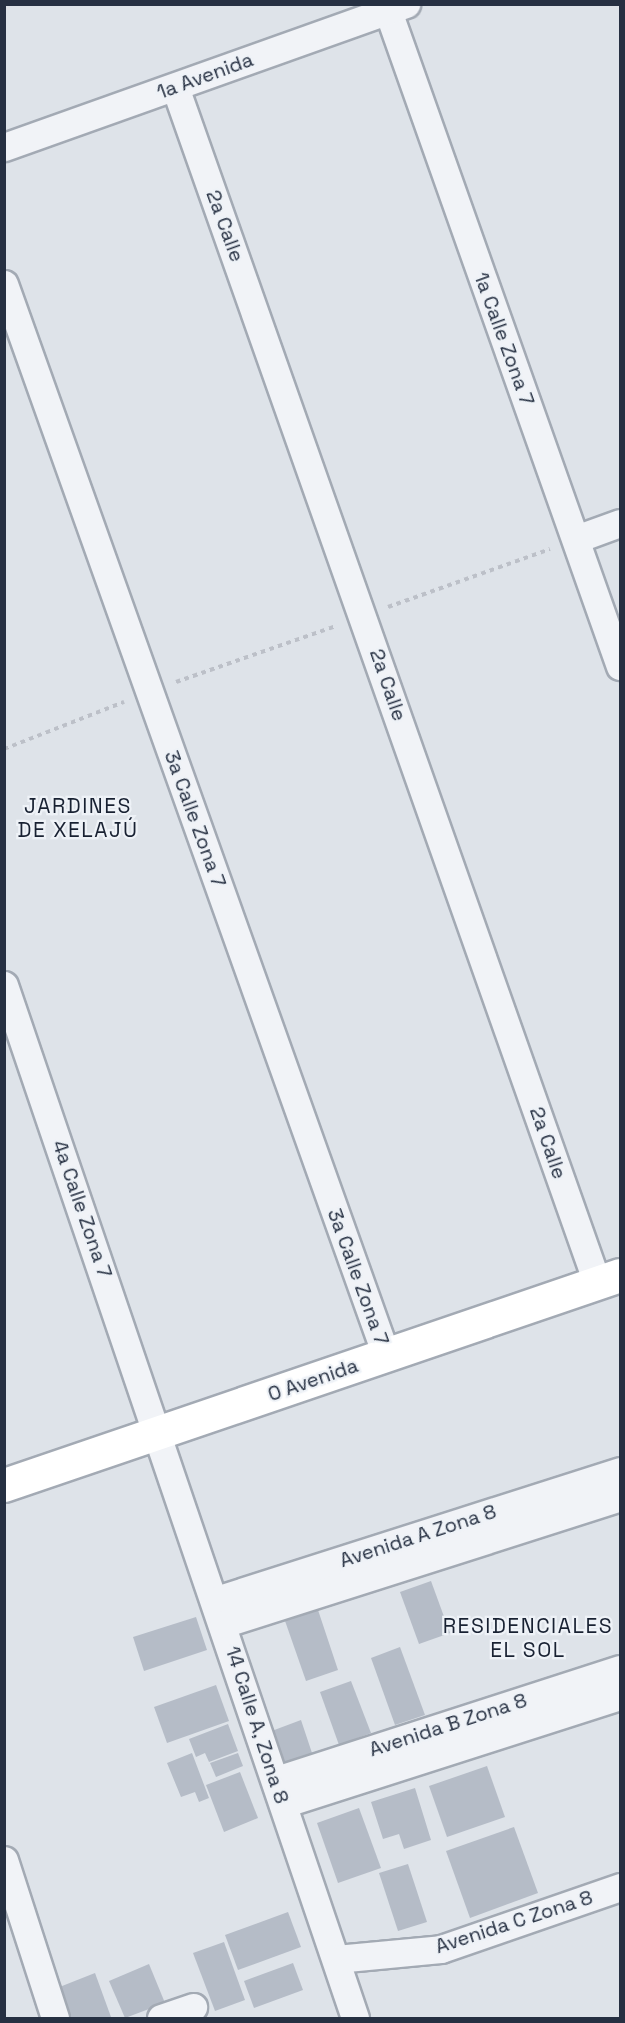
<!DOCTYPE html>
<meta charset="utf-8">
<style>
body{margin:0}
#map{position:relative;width:625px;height:2023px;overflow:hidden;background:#dee3e9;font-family:"Space Grotesk",sans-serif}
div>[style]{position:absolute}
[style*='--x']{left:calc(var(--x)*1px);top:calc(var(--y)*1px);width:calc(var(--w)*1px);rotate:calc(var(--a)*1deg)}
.building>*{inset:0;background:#b5bcc7}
.path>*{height:4px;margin-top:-2px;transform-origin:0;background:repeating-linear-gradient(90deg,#bcc0c8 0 4.5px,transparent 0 9px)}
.roads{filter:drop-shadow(2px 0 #a3aab4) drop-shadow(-2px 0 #a3aab4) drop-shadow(0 2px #a3aab4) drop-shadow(0 -2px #a3aab4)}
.street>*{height:27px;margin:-13.5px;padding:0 13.5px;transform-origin:13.5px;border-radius:13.5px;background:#f1f3f7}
.secondary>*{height:33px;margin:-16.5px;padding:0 16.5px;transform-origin:16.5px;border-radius:16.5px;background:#fff}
span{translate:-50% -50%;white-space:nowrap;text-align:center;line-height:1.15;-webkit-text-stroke:4.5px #eef2f7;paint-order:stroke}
.street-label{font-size:20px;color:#263042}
.neighbourhood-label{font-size:21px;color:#182132;letter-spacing:1.5px}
.frame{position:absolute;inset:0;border:6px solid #263042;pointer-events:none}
</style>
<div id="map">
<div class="building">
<i style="clip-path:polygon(431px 1581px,450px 1633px,419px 1644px,400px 1592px)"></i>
<i style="clip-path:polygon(317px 1607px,338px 1670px,306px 1681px,284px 1618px)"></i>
<i style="clip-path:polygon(196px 1617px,207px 1650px,144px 1671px,133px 1637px)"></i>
<i style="clip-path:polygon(400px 1647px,425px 1715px,395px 1725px,371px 1658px)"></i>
<i style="clip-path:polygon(351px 1681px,371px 1733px,339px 1745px,320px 1692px)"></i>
<i style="clip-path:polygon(216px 1685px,229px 1721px,167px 1743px,154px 1707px)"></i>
<i style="clip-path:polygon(301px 1720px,312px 1753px,280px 1764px,269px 1732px)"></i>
<i style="clip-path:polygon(228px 1724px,238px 1751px,209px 1762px,205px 1753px,196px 1757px,189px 1739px)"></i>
<i style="clip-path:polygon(192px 1753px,209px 1798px,199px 1802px,195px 1792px,181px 1797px,167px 1763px)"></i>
<i style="clip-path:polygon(238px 1753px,243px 1766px,216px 1777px,210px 1763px)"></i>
<i style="clip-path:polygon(487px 1766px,505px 1817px,447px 1837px,429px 1786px)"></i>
<i style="clip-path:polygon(240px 1772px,258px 1818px,224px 1832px,206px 1785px)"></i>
<i style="clip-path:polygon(415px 1788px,431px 1840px,404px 1849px,399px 1834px,383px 1839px,371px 1802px)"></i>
<i style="clip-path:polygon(359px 1808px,381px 1868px,338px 1883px,317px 1823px)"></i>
<i style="clip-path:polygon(514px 1827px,538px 1893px,470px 1918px,446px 1851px)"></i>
<i style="clip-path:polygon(408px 1864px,427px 1922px,398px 1931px,379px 1873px)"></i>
<i style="clip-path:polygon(288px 1912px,301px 1947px,238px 1970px,225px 1935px)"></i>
<i style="clip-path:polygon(224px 1942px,245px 2000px,215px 2011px,193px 1953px)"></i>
<i style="clip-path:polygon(293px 1963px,303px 1990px,254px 2008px,244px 1981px)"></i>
<i style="clip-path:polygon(149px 1964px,165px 2003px,125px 2018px,109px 1981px)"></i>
<i style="clip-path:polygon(95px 1973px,111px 2017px,68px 2018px,57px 1988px)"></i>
</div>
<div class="path">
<i style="--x:388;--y:607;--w:172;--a:-19.7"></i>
<i style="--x:176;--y:682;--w:170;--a:-19.3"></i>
<i style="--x:4;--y:749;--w:129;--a:-21.4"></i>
</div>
<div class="roads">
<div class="street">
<i style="--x:388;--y:11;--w:695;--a:70.5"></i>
<i style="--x:175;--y:87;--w:1268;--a:70.56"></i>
<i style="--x:4;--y:147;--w:427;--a:-19.6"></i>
<i style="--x:4;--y:284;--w:1137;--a:70.37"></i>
<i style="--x:576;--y:539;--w:47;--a:-20"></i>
<i style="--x:4;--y:985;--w:1091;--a:71.23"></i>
<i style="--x:216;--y:1600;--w:424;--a:-17.7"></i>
<i style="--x:223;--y:1624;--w:417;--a:-17.7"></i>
<i style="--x:276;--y:1780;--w:361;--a:-17.9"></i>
<i style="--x:283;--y:1804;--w:354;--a:-17.8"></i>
<i style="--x:4;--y:1860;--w:166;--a:72.1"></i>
<i style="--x:336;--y:1959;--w:105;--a:-5.4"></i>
<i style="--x:441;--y:1949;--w:189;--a:-19.1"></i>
<i style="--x:161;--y:2018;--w:34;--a:-19"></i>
</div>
<div class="secondary">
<i style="--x:4;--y:1485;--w:651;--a:-18.82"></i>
</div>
</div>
<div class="street-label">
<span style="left:205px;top:76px;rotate:-20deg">1a Avenida</span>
<span style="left:225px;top:226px;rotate:70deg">2a Calle</span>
<span style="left:504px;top:339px;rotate:70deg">1a Calle Zona 7</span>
<span style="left:388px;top:685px;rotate:71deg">2a Calle</span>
<span style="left:195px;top:819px;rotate:70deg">3a Calle Zona 7</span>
<span style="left:548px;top:1143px;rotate:71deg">2a Calle</span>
<span style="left:82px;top:1209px;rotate:71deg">4a Calle Zona 7</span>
<span style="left:358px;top:1277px;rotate:70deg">3a Calle Zona 7</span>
<span style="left:313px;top:1380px;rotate:-19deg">0 Avenida</span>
<span style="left:418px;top:1536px;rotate:-18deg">Avenida A Zona 8</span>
<span style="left:257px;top:1725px;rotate:72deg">14 Calle A, Zona 8</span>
<span style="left:448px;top:1725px;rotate:-18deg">Avenida B Zona 8</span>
<span style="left:514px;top:1922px;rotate:-18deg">Avenida C Zona 8</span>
</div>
<div class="neighbourhood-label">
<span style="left:78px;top:818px">JARDINES<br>DE XELAJÚ</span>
<span style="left:528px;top:1638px">RESIDENCIALES<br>EL SOL</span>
</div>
<div class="frame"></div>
</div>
